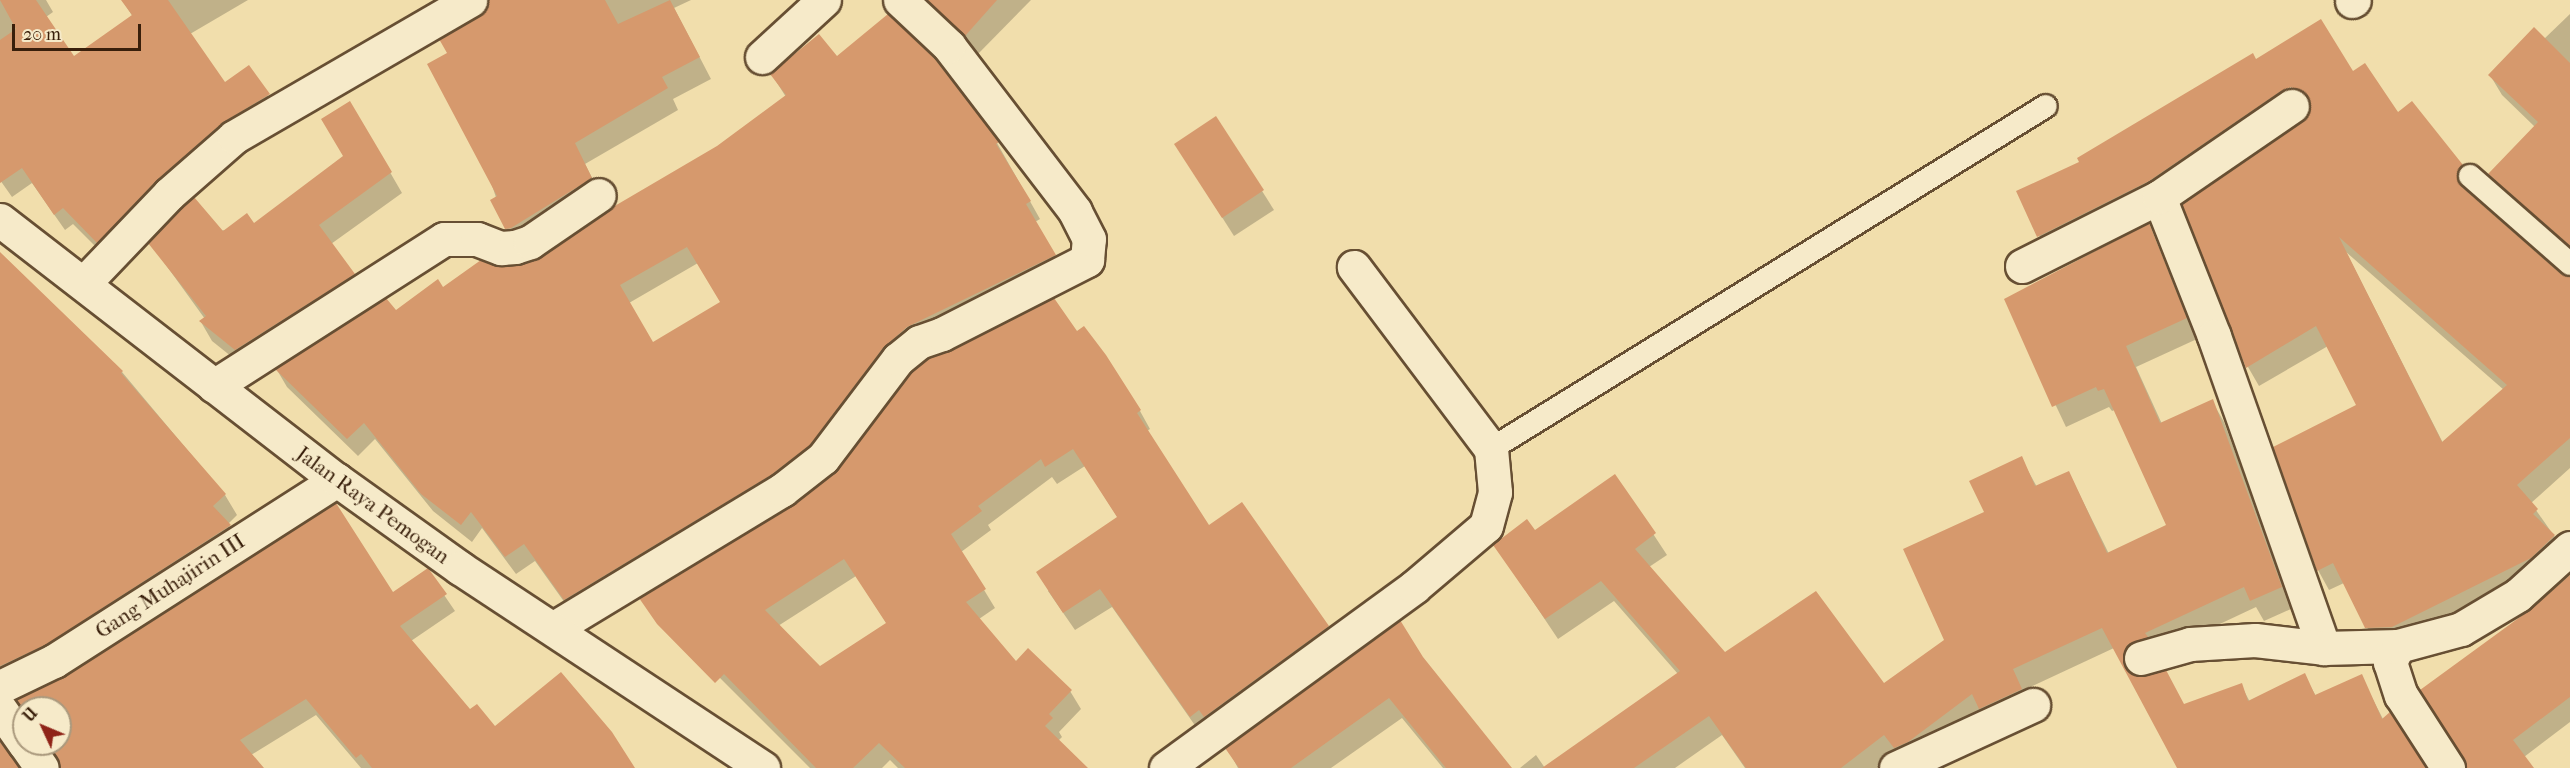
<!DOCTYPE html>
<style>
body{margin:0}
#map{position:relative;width:2570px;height:768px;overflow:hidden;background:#f1deac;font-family:"IM FELL French Canon",serif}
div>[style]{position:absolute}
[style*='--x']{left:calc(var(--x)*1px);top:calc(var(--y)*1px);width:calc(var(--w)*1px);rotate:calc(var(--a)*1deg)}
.shadow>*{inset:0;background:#0003}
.building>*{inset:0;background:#d6996d}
.roads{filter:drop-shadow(2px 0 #674f33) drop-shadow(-2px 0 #674f33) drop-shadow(0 2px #674f33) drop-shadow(0 -2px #674f33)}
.service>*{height:22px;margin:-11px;padding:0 11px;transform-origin:11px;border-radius:11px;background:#f6eac9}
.minor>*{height:33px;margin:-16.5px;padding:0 16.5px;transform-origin:16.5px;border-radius:16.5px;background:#f6eac9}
.tertiary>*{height:33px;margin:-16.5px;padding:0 16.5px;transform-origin:16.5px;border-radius:16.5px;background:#f6eac9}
span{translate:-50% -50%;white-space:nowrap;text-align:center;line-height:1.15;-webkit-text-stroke:4.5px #f6eac9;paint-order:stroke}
.street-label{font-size:21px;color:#391f0b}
.north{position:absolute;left:12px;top:696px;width:60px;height:60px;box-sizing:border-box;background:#f6eac9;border:2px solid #aa997d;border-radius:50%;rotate:314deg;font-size:16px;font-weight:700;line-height:24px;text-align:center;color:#391f0b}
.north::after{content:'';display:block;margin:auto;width:21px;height:27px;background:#8f2418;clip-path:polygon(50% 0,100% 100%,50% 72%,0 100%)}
.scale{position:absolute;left:12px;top:24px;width:129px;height:27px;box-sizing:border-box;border:3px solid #391f0b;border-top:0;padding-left:8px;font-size:18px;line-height:21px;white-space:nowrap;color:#391f0b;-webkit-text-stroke:4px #f6eac9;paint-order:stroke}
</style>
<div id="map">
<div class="shadow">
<i style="clip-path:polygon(0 0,46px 0,53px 12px,46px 17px,74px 58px,133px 17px,122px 0,248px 0,190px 34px,224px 84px,249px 67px,278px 111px,107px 258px,73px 224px,65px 230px,32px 183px,12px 197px,0 180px)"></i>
<i style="clip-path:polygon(489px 0,691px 0,674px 8px,711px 79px,673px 99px,678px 110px,585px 164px,603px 199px,519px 249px,506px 228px,449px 54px,481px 17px)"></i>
<i style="clip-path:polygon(915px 0,1031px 0,977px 55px)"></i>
<i style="clip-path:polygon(2570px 14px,2570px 254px,2501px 194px,2490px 174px,2535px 127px,2502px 95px,2490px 75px,2544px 39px)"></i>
<i style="clip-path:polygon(evenodd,836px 58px,997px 143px,1040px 219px,1035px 222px,1065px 273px,917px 345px,819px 462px,575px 617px,535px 561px,516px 574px,482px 528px,472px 542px,433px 511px,375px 439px,358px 456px,287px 387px,277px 370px,443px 289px,541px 259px,718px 147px,786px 97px,772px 75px,836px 58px,698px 263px,722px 303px,653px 344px,629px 303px,698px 263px)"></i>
<i style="clip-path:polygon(evenodd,2255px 61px,2352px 73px,2461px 166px,2473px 186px,2468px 194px,2560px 276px,2570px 277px,2570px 468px,2531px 503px,2557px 540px,2507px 596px,2378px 648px,2344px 583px,2329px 590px,2318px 570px,2359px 406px,2328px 346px,2259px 386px,2248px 367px,2304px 122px,2310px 110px,2303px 107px,2050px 257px,2018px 192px,2081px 163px,2255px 61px,2346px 252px,2504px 390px,2443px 443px,2346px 252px)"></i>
<i style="clip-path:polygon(350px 103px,402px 193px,331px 244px,365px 294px,247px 369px,212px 341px,201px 322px,205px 319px,150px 243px,254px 225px,344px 156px)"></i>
<i style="clip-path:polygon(1216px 118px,1274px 210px,1234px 236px,1176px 145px)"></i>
<i style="clip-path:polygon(2149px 225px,2197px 339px,2136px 367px,2162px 424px,2212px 401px,2224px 422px,2293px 608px,2264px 621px,2256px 607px,2156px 654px,2138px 666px,2136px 678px,2184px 706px,2241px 685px,2250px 702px,2304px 675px,2316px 696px,2361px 676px,2383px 719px,2425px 768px,2178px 768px,2114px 648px,2024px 690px,2033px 710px,1897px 755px,1880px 768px,1745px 768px,1722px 735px,1675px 768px,1520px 768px,1536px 755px,1545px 768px,1678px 674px,1614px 601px,1558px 639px,1495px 545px,1534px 532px,1615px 476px,1667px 555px,1649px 567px,1725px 654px,1884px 686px,1946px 640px,1986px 513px,2021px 458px,2037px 487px,2069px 473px,2109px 554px,2168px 526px,2115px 410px,2112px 411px,2109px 407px,2066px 427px,2006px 300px)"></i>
<i style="clip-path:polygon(2px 256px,122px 372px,225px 495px,237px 515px,228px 524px,242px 547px,0 696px)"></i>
<i style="clip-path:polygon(evenodd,1076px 333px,1140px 411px,1150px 429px,1147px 431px,1209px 527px,1328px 627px,1338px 645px,1201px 734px,1112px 607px,1075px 630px,1048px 591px,1118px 518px,1085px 466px,1057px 484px,1052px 477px,988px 525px,991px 530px,961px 552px,995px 608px,979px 619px,1016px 663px,1070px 691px,1081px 709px,1059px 732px,1062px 737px,1058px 741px,1086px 768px,898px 768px,890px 760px,882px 768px,810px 768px,656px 614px,1076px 333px,856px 576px,887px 624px,819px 668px,778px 626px,856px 576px)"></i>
<i style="clip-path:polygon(427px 570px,455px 611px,411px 641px,470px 711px,495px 728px,633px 768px,361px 768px,316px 715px,251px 755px,262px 768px,63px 768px,46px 744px,60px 744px,60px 708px,392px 594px)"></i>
<i style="clip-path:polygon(2570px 579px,2570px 722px,2524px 757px,2531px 768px,2472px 768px,2531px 610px)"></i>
<i style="clip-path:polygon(1422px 658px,1510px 768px,1443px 768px,1402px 718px,1331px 768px,1238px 768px,1227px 748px)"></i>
</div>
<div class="building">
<i style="clip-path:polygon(0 0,36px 0,74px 56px,132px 15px,121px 0,168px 0,225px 82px,249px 65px,270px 94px,222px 123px,156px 181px,97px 243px,63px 208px,54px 215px,22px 168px,0 183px,0 40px,16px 29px)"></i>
<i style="clip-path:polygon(489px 0,605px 0,618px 24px,670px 0,700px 57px,662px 77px,668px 88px,575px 143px,592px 178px,511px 228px,505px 229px,490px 200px,497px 196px,427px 64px,447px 53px,439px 39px,480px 16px)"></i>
<i style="clip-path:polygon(927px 0,997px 0,965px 36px)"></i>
<i style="clip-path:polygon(evenodd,888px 14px,935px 59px,999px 142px,996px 144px,1031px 201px,1026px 204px,1056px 255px,907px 327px,883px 348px,810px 445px,771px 475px,564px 600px,524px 544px,505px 557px,471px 512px,461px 525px,421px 494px,364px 423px,347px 439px,275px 369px,386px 298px,396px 310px,438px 279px,443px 287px,481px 260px,502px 267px,540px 258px,613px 207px,717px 146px,786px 95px,770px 74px,819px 34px,837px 56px,888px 14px,687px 247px,720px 302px,653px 342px,620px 285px,687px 247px)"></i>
<i style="clip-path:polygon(evenodd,2321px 19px,2353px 71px,2365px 63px,2398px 112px,2412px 101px,2463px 165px,2457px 174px,2461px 186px,2561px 274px,2570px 277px,2570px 438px,2517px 485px,2538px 509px,2533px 514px,2555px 535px,2531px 558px,2392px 627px,2365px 628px,2333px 563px,2317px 571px,2273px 447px,2356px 405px,2316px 326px,2246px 368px,2182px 204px,2303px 121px,2311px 105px,2307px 95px,2291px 87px,2281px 91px,2149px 181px,2037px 237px,2016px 191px,2079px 162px,2077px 158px,2253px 53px,2256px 59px,2321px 19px,2339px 237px,2507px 385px,2442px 442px,2339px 237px)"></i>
<i style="clip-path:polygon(2534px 27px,2570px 63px,2570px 246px,2488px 174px,2538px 122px,2488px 75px)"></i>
<i style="clip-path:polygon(350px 101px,392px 172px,319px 225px,355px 274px,235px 350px,199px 321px,206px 316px,148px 243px,194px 197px,223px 231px,247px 213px,254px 223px,343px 156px,321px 119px)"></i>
<i style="clip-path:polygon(1216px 116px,1264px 190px,1222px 218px,1174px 144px)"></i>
<i style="clip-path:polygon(2149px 223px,2187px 318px,2126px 346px,2160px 423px,2213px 399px,2282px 587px,2250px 601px,2244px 587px,2145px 633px,2148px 637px,2127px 645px,2123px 664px,2137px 676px,2166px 670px,2184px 704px,2242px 683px,2248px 701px,2305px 673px,2315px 695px,2362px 674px,2382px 719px,2390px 712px,2426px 768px,2177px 768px,2102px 628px,2013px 669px,2022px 689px,1979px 709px,1972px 694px,1908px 742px,1894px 748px,1884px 735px,1841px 768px,1746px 768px,1709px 716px,1634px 768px,1542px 768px,1680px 671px,1601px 581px,1545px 619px,1493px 545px,1527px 519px,1535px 530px,1615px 474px,1656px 533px,1635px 549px,1725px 652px,1816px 591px,1884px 683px,1944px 640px,1903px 549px,1984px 512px,1969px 481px,2022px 456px,2035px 486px,2069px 471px,2107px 553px,2166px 525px,2104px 389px,2098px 391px,2096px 387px,2052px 407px,2004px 299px)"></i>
<i style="clip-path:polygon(0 252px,123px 371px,121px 373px,226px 494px,213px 506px,231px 525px,45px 645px,0 666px)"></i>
<i style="clip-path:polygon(evenodd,1054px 298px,1077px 331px,1084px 326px,1106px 355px,1141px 410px,1137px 413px,1209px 525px,1242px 502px,1329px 626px,1204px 717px,1199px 710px,1190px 717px,1100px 589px,1063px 613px,1036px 572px,1117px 517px,1073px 449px,1045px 467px,1041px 459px,978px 506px,982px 511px,951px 534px,986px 589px,966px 602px,1016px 661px,1028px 648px,1072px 690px,1049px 714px,1053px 718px,1045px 726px,1088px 768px,905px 768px,879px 743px,853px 768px,816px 768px,724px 674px,715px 683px,657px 624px,639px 598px,792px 506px,835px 473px,912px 372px,928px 359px,1054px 298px,844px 559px,886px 623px,820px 666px,765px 610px,844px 559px)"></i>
<i style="clip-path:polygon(336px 503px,393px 592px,428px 568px,447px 594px,400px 626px,470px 709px,477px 704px,495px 726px,561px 672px,612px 732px,635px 768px,372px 768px,361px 754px,356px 758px,306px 699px,240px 740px,264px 768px,60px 768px,48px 744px,60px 744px,60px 708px,24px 710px,16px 700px,64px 677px)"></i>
<i style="clip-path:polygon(2570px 575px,2570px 697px,2513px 740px,2534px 768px,2467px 768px,2420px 690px,2531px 609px)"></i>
<i style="clip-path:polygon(1400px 620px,1423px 657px,1512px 768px,1446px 768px,1389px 698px,1291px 768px,1239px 768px,1225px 748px)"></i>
<i style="clip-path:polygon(0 742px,10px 755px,19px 768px,0 768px)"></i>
</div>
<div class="roads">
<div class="service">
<i style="--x:2470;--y:176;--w:133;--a:41.3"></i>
<i style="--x:1491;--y:449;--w:652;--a:-31.72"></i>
</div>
<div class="minor">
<i style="--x:2352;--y:1;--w:2;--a:-27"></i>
<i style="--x:762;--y:57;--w:84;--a:-42.6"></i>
<i style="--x:2159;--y:197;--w:149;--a:68.4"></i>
<i style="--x:2214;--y:336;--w:331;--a:70.6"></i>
<i style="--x:2022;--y:266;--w:153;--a:-26.7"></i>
<i style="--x:2159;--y:197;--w:161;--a:-34.4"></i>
<i style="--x:84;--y:283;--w:123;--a:-46.3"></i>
<i style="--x:169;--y:194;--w:86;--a:-41.2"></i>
<i style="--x:234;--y:137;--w:273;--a:-30.1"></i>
<i style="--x:214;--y:386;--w:273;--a:-32.6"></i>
<i style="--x:444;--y:239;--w:33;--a:0"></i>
<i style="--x:477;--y:239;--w:26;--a:21"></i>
<i style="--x:501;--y:248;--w:14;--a:-4"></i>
<i style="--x:515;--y:247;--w:16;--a:-18"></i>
<i style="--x:530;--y:242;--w:83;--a:-34.3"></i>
<i style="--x:554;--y:628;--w:267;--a:-31.2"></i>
<i style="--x:782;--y:490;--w:52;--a:-38"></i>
<i style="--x:823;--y:458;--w:124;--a:-52.9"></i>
<i style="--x:898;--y:359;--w:27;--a:-39"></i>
<i style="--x:919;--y:342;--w:24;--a:-19"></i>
<i style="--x:942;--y:334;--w:163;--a:-27"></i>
<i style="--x:1087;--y:260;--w:21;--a:-85"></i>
<i style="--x:1089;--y:239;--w:31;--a:-117"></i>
<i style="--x:1075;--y:211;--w:208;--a:-127.4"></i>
<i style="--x:949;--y:46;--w:67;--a:-136.8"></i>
<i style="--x:2398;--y:646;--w:18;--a:117"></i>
<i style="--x:2390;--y:662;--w:35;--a:72"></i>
<i style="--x:2401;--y:695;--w:87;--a:57.2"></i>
<i style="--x:2141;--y:658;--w:51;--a:-15.9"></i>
<i style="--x:2190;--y:644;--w:65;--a:-3.5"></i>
<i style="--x:2255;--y:640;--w:69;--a:6.6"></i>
<i style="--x:2324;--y:648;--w:74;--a:-1.5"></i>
<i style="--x:2398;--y:646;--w:65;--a:-15.1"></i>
<i style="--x:2461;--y:629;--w:66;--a:-30.8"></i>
<i style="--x:2518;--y:595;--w:70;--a:-42.1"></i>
<i style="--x:0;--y:687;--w:60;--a:-25.7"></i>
<i style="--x:54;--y:661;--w:336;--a:-32.6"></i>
<i style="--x:0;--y:709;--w:42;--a:54.8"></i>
<i style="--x:25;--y:744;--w:29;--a:55"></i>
<i style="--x:1166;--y:768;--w:307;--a:-36.1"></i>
<i style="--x:1414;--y:587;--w:94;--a:-40.3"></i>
<i style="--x:1486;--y:526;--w:35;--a:-75"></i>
<i style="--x:1495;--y:492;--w:43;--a:-95.3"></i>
<i style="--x:1491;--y:449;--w:228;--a:-127"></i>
<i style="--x:1896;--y:768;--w:151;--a:-24.7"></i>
</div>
<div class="tertiary">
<i style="--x:0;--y:220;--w:426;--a:37.7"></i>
<i style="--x:337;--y:480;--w:151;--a:35.6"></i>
<i style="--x:460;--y:568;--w:363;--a:33.4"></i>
</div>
</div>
<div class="street-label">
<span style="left:373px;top:505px;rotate:36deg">Jalan Raya Pemogan</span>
<span style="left:170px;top:586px;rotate:-33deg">Gang Muhajirin III</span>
</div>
<div class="north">U</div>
<div class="scale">20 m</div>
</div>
